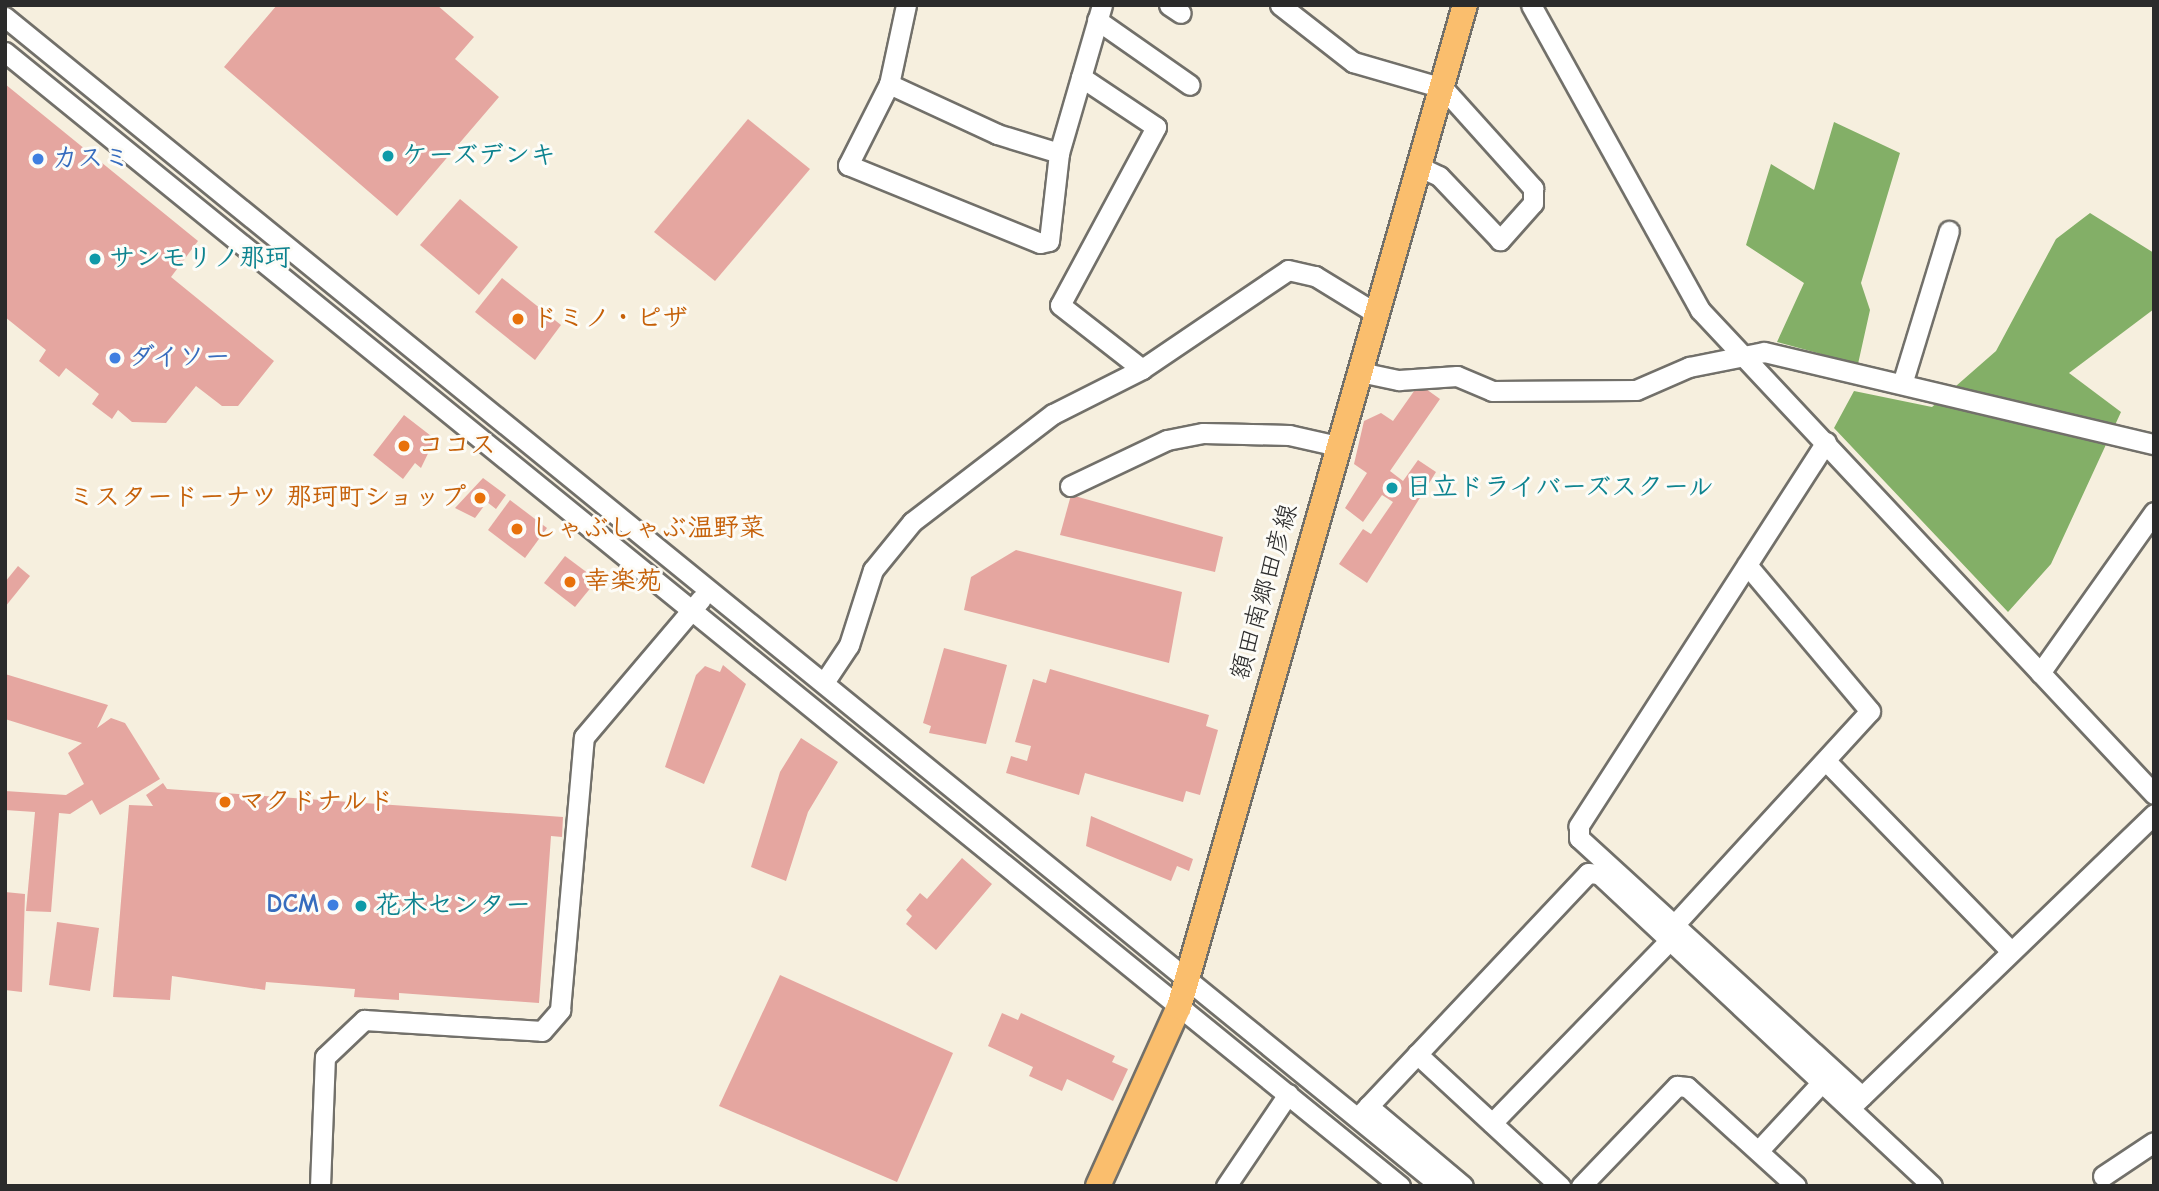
<!DOCTYPE html>
<meta charset="utf-8">
<style>
body{margin:0}
#map{position:relative;width:2159px;height:1191px;overflow:hidden;background:#f6efde;font-family:"Comic Neue","Klee One",sans-serif}
div>[style]{position:absolute}
[style*='--x']{left:calc(var(--x)*1px);top:calc(var(--y)*1px);width:calc(var(--w)*1px);rotate:calc(var(--a)*1deg)}
.forest>*{inset:0;background:#83af67}
.building>*{inset:0;background:#e5a6a0}
.roads{filter:drop-shadow(2px 0 #72706a) drop-shadow(-2px 0 #72706a) drop-shadow(0 2px #72706a) drop-shadow(0 -2px #72706a)}
.minor>*{height:19px;margin:-9.5px;padding:0 9.5px;transform-origin:9.5px;border-radius:9.5px;background:#fff}
.major>*{height:24px;margin:-12px;padding:0 12px;transform-origin:12px;border-radius:12px;background:#fabe6d}
.dots>*{width:19px;height:19px;translate:-50% -50%;box-sizing:border-box;border:4px solid #fdfcf7;border-radius:50%}
span{translate:-50% -50%;white-space:nowrap;text-align:center;line-height:1.15;-webkit-text-stroke:6px #fdfcf7;paint-order:stroke}
.culture-label{font-size:26px;color:#0d838f;font-weight:700}
.left{translate:0 -50%;text-align:left}
.shop-label{font-size:26px;color:#366cbe;font-weight:700}
.right{translate:-100% -50%;text-align:right}
.food-label{font-size:26px;color:#c56008;font-weight:700}
.street-label{font-size:26px;color:#2b2b2b}
.frame{position:absolute;inset:0;border:7px solid #2b2b2b;pointer-events:none}
</style>
<div id="map">
<div class="forest">
<i style="clip-path:polygon(1834px 122px,1900px 153px,1861px 283px,1870px 310px,1858px 364px,1777px 342px,1804px 283px,1746px 245px,1771px 164px,1814px 190px)"></i>
<i style="clip-path:polygon(2090px 213px,2154px 253px,2154px 309px,2069px 373px,2121px 412px,2051px 564px,2008px 612px,1834px 428px,1854px 391px,1932px 407px,1996px 351px,2056px 239px)"></i>
</div>
<div class="building">
<i style="clip-path:polygon(277px 5px,437px 5px,474px 37px,455px 59px,499px 97px,397px 216px,224px 67px)"></i>
<i style="clip-path:polygon(5px 84px,198px 241px,171px 277px,274px 361px,238px 406px,222px 406px,196px 386px,166px 423px,132px 422px,118px 410px,112px 419px,92px 404px,99px 394px,66px 368px,59px 377px,39px 361px,46px 350px,5px 317px)"></i>
<i style="clip-path:polygon(748px 119px,810px 169px,715px 281px,654px 232px)"></i>
<i style="clip-path:polygon(460px 199px,518px 247px,479px 295px,420px 245px)"></i>
<i style="clip-path:polygon(502px 278px,561px 325px,535px 360px,475px 312px)"></i>
<i style="clip-path:polygon(1419px 384px,1440px 399px,1390px 471px,1403px 481px,1418px 460px,1436px 472px,1367px 583px,1339px 564px,1363px 529px,1371px 534px,1393px 502px,1382px 495px,1363px 522px,1345px 508px,1367px 473px,1354px 464px,1364px 421px,1381px 413px,1393px 421px)"></i>
<i style="clip-path:polygon(404px 415px,435px 439px,421px 468px,415px 463px,403px 479px,373px 455px)"></i>
<i style="clip-path:polygon(483px 478px,506px 495px,496px 509px,487px 502px,475px 518px,455px 508px)"></i>
<i style="clip-path:polygon(1071px 495px,1223px 537px,1215px 572px,1060px 535px)"></i>
<i style="clip-path:polygon(510px 500px,547px 528px,525px 558px,488px 530px)"></i>
<i style="clip-path:polygon(1016px 550px,1182px 592px,1169px 663px,964px 610px,971px 577px)"></i>
<i style="clip-path:polygon(565px 556px,597px 580px,575px 607px,544px 583px)"></i>
<i style="clip-path:polygon(18px 566px,30px 576px,5px 607px,5px 582px)"></i>
<i style="clip-path:polygon(944px 648px,1007px 665px,986px 744px,929px 733px,931px 726px,923px 723px)"></i>
<i style="clip-path:polygon(723px 665px,746px 684px,704px 784px,665px 767px,696px 675px,705px 666px,720px 672px)"></i>
<i style="clip-path:polygon(1050px 669px,1209px 715px,1206px 726px,1218px 730px,1200px 795px,1186px 791px,1183px 802px,1085px 773px,1079px 795px,1006px 773px,1011px 756px,1027px 761px,1031px 746px,1015px 742px,1033px 679px,1046px 683px)"></i>
<i style="clip-path:polygon(5px 674px,108px 705px,97px 728px,111px 718px,125px 723px,160px 779px,100px 815px,92px 800px,70px 814px,59px 813px,51px 912px,26px 911px,35px 812px,5px 810px,5px 791px,66px 795px,84px 784px,68px 753px,82px 743px,5px 719px)"></i>
<i style="clip-path:polygon(801px 738px,838px 762px,808px 812px,786px 881px,751px 867px,780px 772px)"></i>
<i style="clip-path:polygon(163px 783px,167px 789px,563px 817px,562px 837px,551px 836px,539px 1003px,399px 993px,399px 1000px,354px 997px,355px 989px,266px 982px,265px 990px,172px 976px,170px 1000px,113px 997px,129px 805px,153px 806px,146px 795px)"></i>
<i style="clip-path:polygon(1091px 816px,1193px 859px,1189px 871px,1177px 866px,1171px 881px,1086px 846px)"></i>
<i style="clip-path:polygon(962px 858px,992px 884px,936px 950px,906px 924px,912px 916px,906px 910px,920px 893px,927px 899px)"></i>
<i style="clip-path:polygon(5px 892px,25px 894px,22px 992px,5px 990px)"></i>
<i style="clip-path:polygon(57px 922px,99px 928px,90px 991px,49px 985px)"></i>
<i style="clip-path:polygon(780px 975px,953px 1053px,897px 1182px,719px 1106px)"></i>
<i style="clip-path:polygon(1002px 1013px,1018px 1020px,1021px 1013px,1115px 1056px,1112px 1062px,1128px 1069px,1113px 1101px,1067px 1079px,1062px 1091px,1029px 1076px,1033px 1067px,988px 1046px)"></i>
</div>
<div class="roads">
<div class="minor">
<i style="--x:906;--y:5;--w:81;--a:102.1"></i>
<i style="--x:889;--y:84;--w:91;--a:116.8"></i>
<i style="--x:848;--y:165;--w:207;--a:22.1"></i>
<i style="--x:1040;--y:243;--w:9;--a:-13"></i>
<i style="--x:1049;--y:241;--w:89;--a:-83.5"></i>
<i style="--x:1059;--y:153;--w:154;--a:-73.8"></i>
<i style="--x:1169;--y:5;--w:14;--a:34"></i>
<i style="--x:1280;--y:5;--w:93;--a:38"></i>
<i style="--x:1353;--y:62;--w:94;--a:16.1"></i>
<i style="--x:1443;--y:88;--w:135;--a:48"></i>
<i style="--x:1533;--y:188;--w:15;--a:90"></i>
<i style="--x:1533;--y:203;--w:50;--a:131.7"></i>
<i style="--x:1500;--y:240;--w:88;--a:-133.6"></i>
<i style="--x:1439;--y:176;--w:21;--a:-155"></i>
<i style="--x:1531;--y:5;--w:349;--a:61"></i>
<i style="--x:1700;--y:310;--w:664;--a:46.83"></i>
<i style="--x:5;--y:17;--w:1852;--a:39.15"></i>
<i style="--x:1097;--y:20;--w:113;--a:35"></i>
<i style="--x:5;--y:52;--w:1798;--a:39.11"></i>
<i style="--x:1081;--y:77;--w:90;--a:33.7"></i>
<i style="--x:1156;--y:127;--w:202;--a:118.3"></i>
<i style="--x:1060;--y:305;--w:104;--a:38"></i>
<i style="--x:1142;--y:369;--w:176;--a:-34.1"></i>
<i style="--x:1288;--y:270;--w:28;--a:13"></i>
<i style="--x:1315;--y:276;--w:73;--a:31.5"></i>
<i style="--x:889;--y:84;--w:119;--a:24.8"></i>
<i style="--x:997;--y:134;--w:65;--a:17"></i>
<i style="--x:1360;--y:372;--w:40;--a:12"></i>
<i style="--x:1399;--y:380;--w:58;--a:-3.9"></i>
<i style="--x:1457;--y:376;--w:38;--a:23"></i>
<i style="--x:1492;--y:391;--w:144;--a:-0.4"></i>
<i style="--x:1636;--y:390;--w:58;--a:-23.5"></i>
<i style="--x:1689;--y:367;--w:76;--a:-11.3"></i>
<i style="--x:1764;--y:352;--w:401;--a:13.3"></i>
<i style="--x:1903;--y:381;--w:157;--a:-73"></i>
<i style="--x:1826;--y:442;--w:457;--a:122.8"></i>
<i style="--x:1579;--y:826;--w:12;--a:90"></i>
<i style="--x:1579;--y:838;--w:383;--a:42.4"></i>
<i style="--x:1070;--y:486;--w:107;--a:-25.4"></i>
<i style="--x:1167;--y:440;--w:37;--a:-11"></i>
<i style="--x:1203;--y:433;--w:86;--a:1.3"></i>
<i style="--x:1289;--y:435;--w:50;--a:12.7"></i>
<i style="--x:2040;--y:673;--w:197;--a:-54.7"></i>
<i style="--x:825;--y:681;--w:43;--a:-56.3"></i>
<i style="--x:849;--y:645;--w:79;--a:-72.3"></i>
<i style="--x:873;--y:570;--w:62;--a:-50.9"></i>
<i style="--x:912;--y:522;--w:178;--a:-37.5"></i>
<i style="--x:1053;--y:414;--w:100;--a:-26.8"></i>
<i style="--x:1826;--y:761;--w:264;--a:45.8"></i>
<i style="--x:1674;--y:925;--w:290;--a:-47.5"></i>
<i style="--x:1870;--y:711;--w:191;--a:-130.1"></i>
<i style="--x:1417;--y:1054;--w:195;--a:42.7"></i>
<i style="--x:1853;--y:1105;--w:419;--a:-44"></i>
<i style="--x:1368;--y:1106;--w:124;--a:40.1"></i>
<i style="--x:1358;--y:1117;--w:335;--a:-46.7"></i>
<i style="--x:1588;--y:873;--w:11;--a:5"></i>
<i style="--x:1599;--y:874;--w:456;--a:43.1"></i>
<i style="--x:1492;--y:1123;--w:255;--a:-45.8"></i>
<i style="--x:1759;--y:1150;--w:91;--a:-47.2"></i>
<i style="--x:2103;--y:1176;--w:61;--a:-33.7"></i>
<i style="--x:320;--y:1186;--w:129;--a:-87.8"></i>
<i style="--x:325;--y:1057;--w:54;--a:-43.5"></i>
<i style="--x:364;--y:1020;--w:178;--a:3.5"></i>
<i style="--x:542;--y:1031;--w:28;--a:-49"></i>
<i style="--x:560;--y:1010;--w:274;--a:-85"></i>
<i style="--x:584;--y:737;--w:181;--a:-49.7"></i>
<i style="--x:1226;--y:1186;--w:111;--a:-56"></i>
<i style="--x:1581;--y:1186;--w:139;--a:-46.2"></i>
<i style="--x:1677;--y:1086;--w:10;--a:6"></i>
<i style="--x:1687;--y:1087;--w:147;--a:42.2"></i>
</div>
<div class="major">
<i style="--x:1098;--y:1186;--w:196;--a:-65.7"></i>
<i style="--x:1179;--y:1007;--w:1042;--a:-74.07"></i>
</div>
</div>
<div class="dots">
<i style="left:388px;top:156px;background:#0f9aa8"></i>
<i style="left:38px;top:159px;background:#3f7fe0"></i>
<i style="left:95px;top:259px;background:#0f9aa8"></i>
<i style="left:518px;top:319px;background:#e8710a"></i>
<i style="left:115px;top:358px;background:#3f7fe0"></i>
<i style="left:404px;top:446px;background:#e8710a"></i>
<i style="left:1392px;top:488px;background:#0f9aa8"></i>
<i style="left:480px;top:498px;background:#e8710a"></i>
<i style="left:517px;top:529px;background:#e8710a"></i>
<i style="left:570px;top:582px;background:#e8710a"></i>
<i style="left:225px;top:802px;background:#e8710a"></i>
<i style="left:333px;top:905px;background:#3f7fe0"></i>
<i style="left:361px;top:906px;background:#0f9aa8"></i>
</div>
<div class="culture-label">
<span class="left" style="left:402px;top:156px">ケーズデンキ</span>
<span class="left" style="left:109px;top:259px">サンモリノ那珂</span>
<span class="left" style="left:1406px;top:488px">日立ドライバーズスクール</span>
<span class="left" style="left:375px;top:906px">花木センター</span>
</div>
<div class="shop-label">
<span class="left" style="left:52px;top:159px">カスミ</span>
<span class="left" style="left:129px;top:358px">ダイソー</span>
<span class="right" style="left:319px;top:905px">DCM</span>
</div>
<div class="food-label">
<span class="left" style="left:532px;top:319px">ドミノ・ピザ</span>
<span class="left" style="left:418px;top:446px">ココス</span>
<span class="right" style="left:466px;top:498px">ミスタードーナツ 那珂町ショップ</span>
<span class="left" style="left:531px;top:529px">しゃぶしゃぶ温野菜</span>
<span class="left" style="left:584px;top:582px">幸楽苑</span>
<span class="left" style="left:239px;top:802px">マクドナルド</span>
</div>
<div class="street-label">
<span style="left:1265px;top:592px;rotate:-74deg">額田南郷田彦線</span>
</div>
<div class="frame"></div>
</div>
